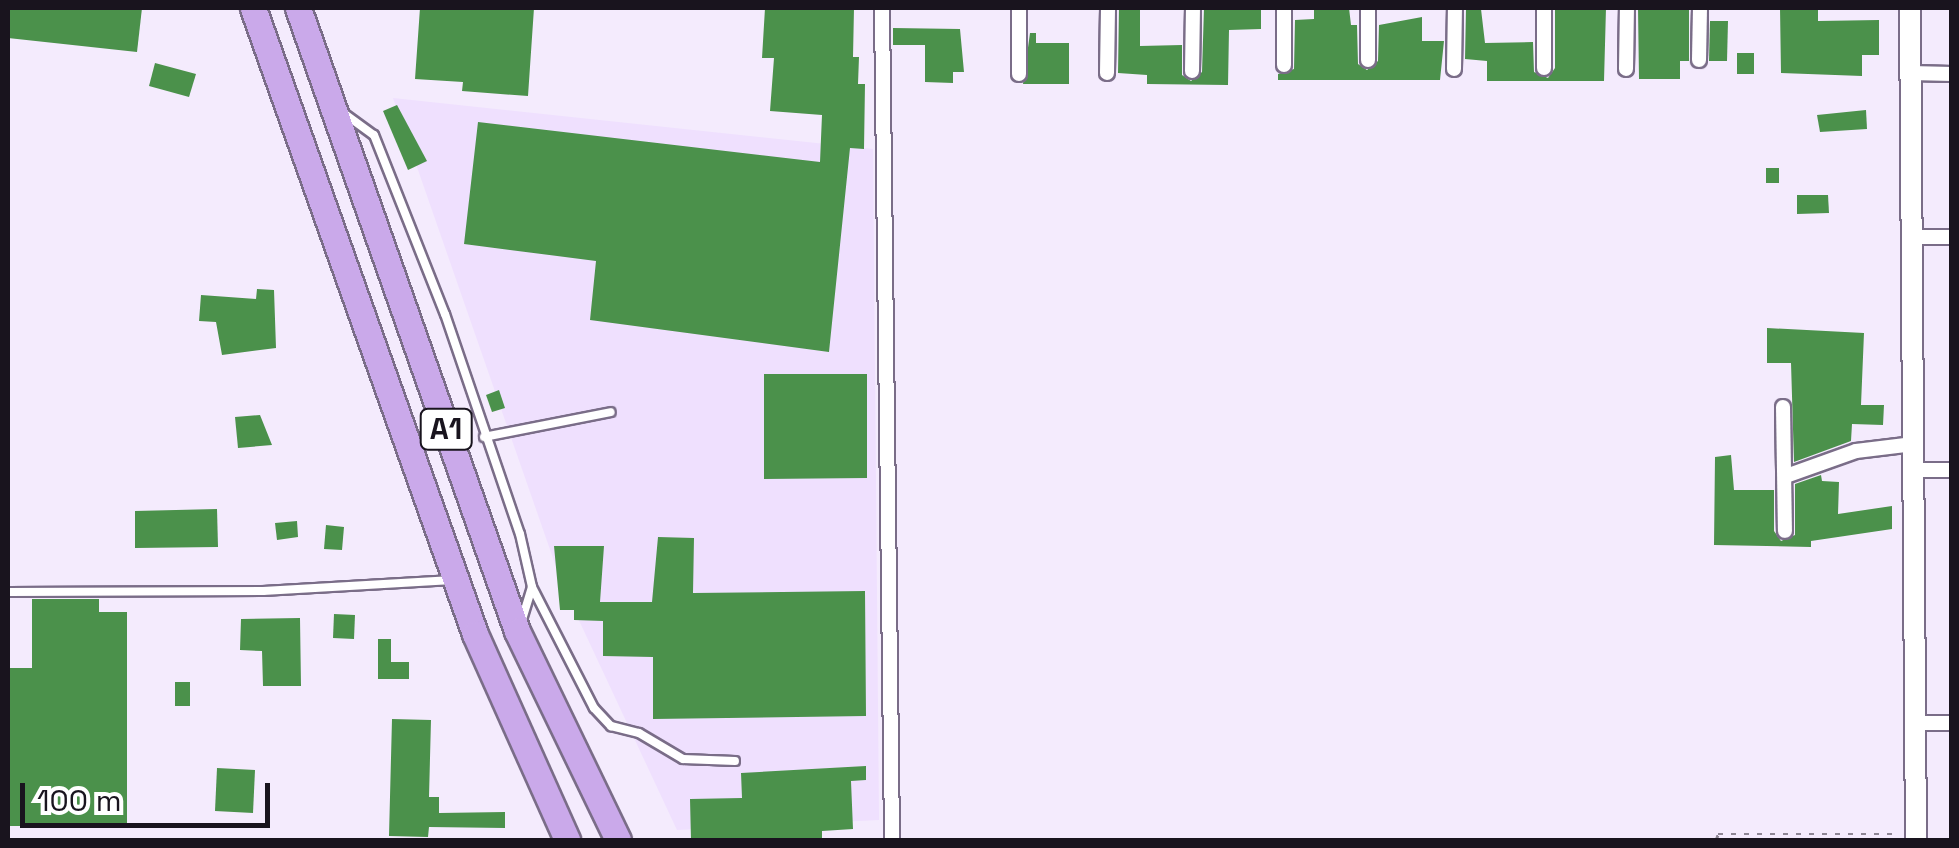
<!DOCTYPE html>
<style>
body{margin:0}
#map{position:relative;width:1959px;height:848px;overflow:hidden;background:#f4ebfd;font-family:"Space Grotesk",sans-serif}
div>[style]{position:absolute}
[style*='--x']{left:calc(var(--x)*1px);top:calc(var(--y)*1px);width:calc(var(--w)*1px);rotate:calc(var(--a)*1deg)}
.built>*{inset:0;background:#efe0fe}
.building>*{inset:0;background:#4b914b}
.path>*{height:2.5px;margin-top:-1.25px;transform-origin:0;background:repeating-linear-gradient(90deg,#8e8695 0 5px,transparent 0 13px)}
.roads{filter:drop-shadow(2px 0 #7a6d88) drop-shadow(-2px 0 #7a6d88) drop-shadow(0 2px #7a6d88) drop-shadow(0 -2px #7a6d88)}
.service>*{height:8px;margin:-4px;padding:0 4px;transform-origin:4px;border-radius:4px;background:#fff}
.minor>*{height:14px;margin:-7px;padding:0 7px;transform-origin:7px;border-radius:7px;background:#fff}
.secondary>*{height:20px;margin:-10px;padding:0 10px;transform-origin:10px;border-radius:10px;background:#fff}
.motorway>*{height:25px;margin:-12.5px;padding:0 12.5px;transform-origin:12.5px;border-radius:12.5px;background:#caa9ea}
span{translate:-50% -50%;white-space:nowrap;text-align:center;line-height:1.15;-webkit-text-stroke:10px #fff;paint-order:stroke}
.shield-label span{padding:2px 8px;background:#fff;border:2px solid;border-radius:8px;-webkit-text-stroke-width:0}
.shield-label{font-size:30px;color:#19141e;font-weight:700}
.frame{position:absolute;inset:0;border:10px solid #19141e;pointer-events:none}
.scale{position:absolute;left:20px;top:783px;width:250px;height:45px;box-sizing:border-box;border:5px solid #19141e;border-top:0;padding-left:12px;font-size:30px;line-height:35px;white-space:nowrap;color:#19141e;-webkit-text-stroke:8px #fff;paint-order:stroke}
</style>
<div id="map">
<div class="built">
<i style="clip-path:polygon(393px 98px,873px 149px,879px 820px,677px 830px,562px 584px)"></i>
</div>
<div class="building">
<i style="clip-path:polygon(8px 8px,142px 8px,137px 52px,8px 38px)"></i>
<i style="clip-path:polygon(420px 8px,534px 8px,528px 96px,462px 91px,463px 82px,415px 79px)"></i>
<i style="clip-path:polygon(765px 8px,854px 8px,853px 57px,859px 57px,858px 84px,865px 84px,864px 149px,850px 148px,829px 352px,590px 320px,596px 261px,464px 244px,478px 122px,820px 162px,822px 115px,770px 111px,774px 58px,762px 58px)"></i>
<i style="clip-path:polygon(1119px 8px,1140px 8px,1140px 46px,1182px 45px,1182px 75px,1191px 81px,1202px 72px,1204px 8px,1261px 8px,1261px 29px,1229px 30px,1228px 85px,1147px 84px,1147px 75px,1118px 73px)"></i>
<i style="clip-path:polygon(1314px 8px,1349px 8px,1351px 25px,1357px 25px,1358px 64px,1367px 70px,1378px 61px,1379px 25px,1422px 17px,1422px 41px,1444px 41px,1440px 80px,1278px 80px,1278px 74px,1294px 69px,1295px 20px,1314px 19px)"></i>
<i style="clip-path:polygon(1555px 8px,1606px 8px,1604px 81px,1487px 81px,1487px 61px,1465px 59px,1466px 9px,1481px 9px,1485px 43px,1533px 42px,1534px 72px,1548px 78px,1555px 68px)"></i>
<i style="clip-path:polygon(1638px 8px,1689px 8px,1689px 61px,1680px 61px,1680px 79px,1639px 79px)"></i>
<i style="clip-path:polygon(1780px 8px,1818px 8px,1818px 21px,1879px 20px,1879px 55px,1862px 55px,1862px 76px,1781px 73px)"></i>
<i style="clip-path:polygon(1710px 21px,1728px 21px,1727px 61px,1709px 61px)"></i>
<i style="clip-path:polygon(893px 28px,960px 29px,964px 72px,953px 72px,953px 83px,925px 82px,925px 45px,893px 45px)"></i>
<i style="clip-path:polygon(1030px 33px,1036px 33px,1036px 43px,1069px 43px,1069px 84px,1023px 84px)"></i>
<i style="clip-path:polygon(1737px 53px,1754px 53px,1754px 74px,1737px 74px)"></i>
<i style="clip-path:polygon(155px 63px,196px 74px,189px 97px,149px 86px)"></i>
<i style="clip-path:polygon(397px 105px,427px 161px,408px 170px,383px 111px)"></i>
<i style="clip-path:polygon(1866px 110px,1867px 129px,1820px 132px,1817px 115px)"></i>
<i style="clip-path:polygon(1766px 168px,1779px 168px,1779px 183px,1766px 183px)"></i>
<i style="clip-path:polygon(1797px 195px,1828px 195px,1829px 213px,1797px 214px)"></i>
<i style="clip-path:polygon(257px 289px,274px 290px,276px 348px,222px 355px,216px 322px,199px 321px,201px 295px,256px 299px)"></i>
<i style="clip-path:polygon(1767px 328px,1864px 333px,1861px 405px,1884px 405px,1883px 425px,1852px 424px,1851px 441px,1794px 462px,1791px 363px,1767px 363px)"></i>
<i style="clip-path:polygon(764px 374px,867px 374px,867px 478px,764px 479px)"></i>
<i style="clip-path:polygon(499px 390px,505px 408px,492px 412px,486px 395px)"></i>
<i style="clip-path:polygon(260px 415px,272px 445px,238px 448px,235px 417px)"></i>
<i style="clip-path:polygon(1731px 455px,1734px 490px,1774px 490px,1774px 531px,1781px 541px,1795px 535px,1795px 484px,1821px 475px,1822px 481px,1839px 482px,1838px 514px,1892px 506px,1892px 529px,1811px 541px,1811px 547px,1714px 545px,1715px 457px)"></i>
<i style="clip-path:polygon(217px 509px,218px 547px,135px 548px,135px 511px)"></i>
<i style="clip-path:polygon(297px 521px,298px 537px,277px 540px,275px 523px)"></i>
<i style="clip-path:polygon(326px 525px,344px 527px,342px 550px,324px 549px)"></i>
<i style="clip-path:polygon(658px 537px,694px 538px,693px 593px,865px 591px,866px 716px,653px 719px,653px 657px,603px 656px,603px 621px,574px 620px,574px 610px,560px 610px,554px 546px,604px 546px,600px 602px,652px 602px)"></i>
<i style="clip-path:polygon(32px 599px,99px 599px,99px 612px,127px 612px,127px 826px,8px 826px,8px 668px,32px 668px)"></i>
<i style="clip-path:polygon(334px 614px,355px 615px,354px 639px,333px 638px)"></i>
<i style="clip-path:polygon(300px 618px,301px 686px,263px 686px,262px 651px,240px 650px,241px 619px)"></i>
<i style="clip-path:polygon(378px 639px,391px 639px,391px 662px,409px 662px,409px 679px,378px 679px)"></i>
<i style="clip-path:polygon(175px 682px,190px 682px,190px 706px,175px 706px)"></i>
<i style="clip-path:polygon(392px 719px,431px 720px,429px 797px,439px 797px,439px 813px,505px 812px,505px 828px,429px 827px,428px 837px,389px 836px)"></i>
<i style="clip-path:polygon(866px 766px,866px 780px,851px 781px,853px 829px,822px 831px,822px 840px,691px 840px,690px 799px,742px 798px,741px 773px)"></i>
<i style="clip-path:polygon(217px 768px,255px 770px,253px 813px,215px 811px)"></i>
</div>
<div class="path">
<i style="--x:1716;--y:840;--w:6;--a:-72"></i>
<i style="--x:1718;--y:834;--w:181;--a:0"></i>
</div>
<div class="roads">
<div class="service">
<i style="--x:342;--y:112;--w:39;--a:36"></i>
<i style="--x:374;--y:135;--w:193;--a:68.4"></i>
<i style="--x:445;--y:314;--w:232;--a:71.2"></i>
<i style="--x:520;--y:534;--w:54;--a:77.2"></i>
<i style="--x:532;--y:587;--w:37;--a:107"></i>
<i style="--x:484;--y:437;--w:129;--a:-11.1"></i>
<i style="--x:532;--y:587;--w:136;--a:62.9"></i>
<i style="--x:594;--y:708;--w:25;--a:47"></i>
<i style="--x:611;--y:726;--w:29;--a:14"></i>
<i style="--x:639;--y:733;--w:51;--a:30.6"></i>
<i style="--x:683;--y:759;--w:52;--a:2.2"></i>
<i style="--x:8;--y:592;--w:255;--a:-0.2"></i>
<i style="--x:263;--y:591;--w:190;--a:-3.3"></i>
</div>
<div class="minor">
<i style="--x:882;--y:8;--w:832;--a:89.31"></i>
<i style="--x:1284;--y:8;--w:57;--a:90"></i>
<i style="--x:1368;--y:8;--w:52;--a:90"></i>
<i style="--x:1699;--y:60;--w:52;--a:-88.9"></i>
<i style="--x:1544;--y:68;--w:60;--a:-90"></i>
<i style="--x:1454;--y:69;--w:61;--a:-89.1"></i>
<i style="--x:1626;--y:69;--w:61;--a:-89.1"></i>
<i style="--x:1192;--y:71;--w:63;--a:-89.1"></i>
<i style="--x:1107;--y:73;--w:65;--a:-89.1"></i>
<i style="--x:1911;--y:73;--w:41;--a:1.4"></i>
<i style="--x:1019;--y:74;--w:66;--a:-90"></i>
<i style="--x:1913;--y:237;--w:39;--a:0"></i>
<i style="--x:1783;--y:407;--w:124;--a:89.1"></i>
<i style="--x:1914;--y:470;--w:38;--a:0"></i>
<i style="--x:1786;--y:476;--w:74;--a:-19.7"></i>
<i style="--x:1856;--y:451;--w:58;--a:-6.9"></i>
<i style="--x:1916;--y:723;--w:36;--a:0"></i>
</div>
<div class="secondary">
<i style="--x:1910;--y:8;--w:832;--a:89.59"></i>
</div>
<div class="motorway">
<i style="--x:253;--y:8;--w:664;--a:70.47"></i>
<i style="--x:475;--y:634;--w:226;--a:65.9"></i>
<i style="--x:298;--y:8;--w:660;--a:70.63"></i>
<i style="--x:517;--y:631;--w:232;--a:64.2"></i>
</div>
</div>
<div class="shield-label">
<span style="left:446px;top:429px">A1</span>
</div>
<div class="frame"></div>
<div class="scale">100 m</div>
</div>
